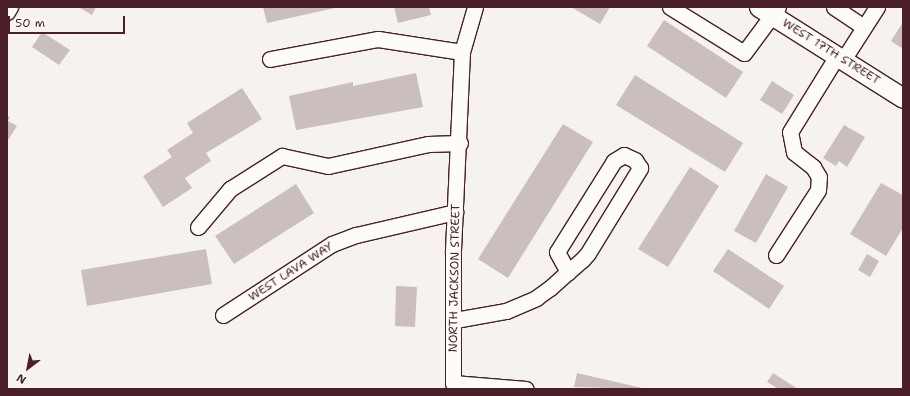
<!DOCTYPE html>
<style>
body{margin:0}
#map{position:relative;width:910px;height:396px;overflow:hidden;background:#f6f3ef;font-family:"Shantell Sans",sans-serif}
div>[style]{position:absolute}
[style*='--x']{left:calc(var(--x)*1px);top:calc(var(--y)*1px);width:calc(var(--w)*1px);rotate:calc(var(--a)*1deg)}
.building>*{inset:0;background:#cbbfbe}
.roads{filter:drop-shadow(1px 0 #4a1f2b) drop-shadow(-1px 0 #4a1f2b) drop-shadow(0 1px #4a1f2b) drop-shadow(0 -1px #4a1f2b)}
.minor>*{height:15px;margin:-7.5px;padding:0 7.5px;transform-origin:7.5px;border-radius:7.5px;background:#fdfcf7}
.major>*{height:19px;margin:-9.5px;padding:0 9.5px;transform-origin:9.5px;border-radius:9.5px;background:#fdfcf7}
span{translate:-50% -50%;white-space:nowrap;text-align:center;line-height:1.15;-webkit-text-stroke:3.5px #fdfcf7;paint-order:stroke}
.street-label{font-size:12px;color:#4a1f2b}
.frame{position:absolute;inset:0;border:8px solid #4a1f2b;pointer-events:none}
.north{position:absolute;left:8px;top:348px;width:40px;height:40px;-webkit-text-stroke:3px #fdfcf7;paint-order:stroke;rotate:212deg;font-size:11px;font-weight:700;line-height:16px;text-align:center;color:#4a1f2b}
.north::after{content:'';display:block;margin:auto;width:14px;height:18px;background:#4a1f2b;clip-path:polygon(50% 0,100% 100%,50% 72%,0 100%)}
.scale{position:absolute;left:8px;top:16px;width:117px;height:18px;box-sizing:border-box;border:2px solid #4a1f2b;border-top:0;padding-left:5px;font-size:12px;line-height:14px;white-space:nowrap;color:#4a1f2b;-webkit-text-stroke:3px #fdfcf7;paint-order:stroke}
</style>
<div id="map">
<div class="building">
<i style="clip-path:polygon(78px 7px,96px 7px,92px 15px)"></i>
<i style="clip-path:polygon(263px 7px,335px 7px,335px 8px,267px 23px)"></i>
<i style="clip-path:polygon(394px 7px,429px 7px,431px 15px,398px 23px)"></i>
<i style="clip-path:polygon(571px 7px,610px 7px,600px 24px)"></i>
<i style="clip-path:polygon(664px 20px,743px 72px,726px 98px,647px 46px)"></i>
<i style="clip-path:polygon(903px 22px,903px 49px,891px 41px)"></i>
<i style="clip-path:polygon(42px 32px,70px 50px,59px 65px,32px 47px)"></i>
<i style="clip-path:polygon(416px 73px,423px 107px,296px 130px,289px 96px,353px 82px,353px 86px)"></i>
<i style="clip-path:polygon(635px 75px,743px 143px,725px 172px,616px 105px)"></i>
<i style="clip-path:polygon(772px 81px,794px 95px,782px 114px,760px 100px)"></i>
<i style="clip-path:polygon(242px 88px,262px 119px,206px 153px,211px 161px,185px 178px,192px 188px,163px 207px,143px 176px,172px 157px,167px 150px,193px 133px,187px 123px)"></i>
<i style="clip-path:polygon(7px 116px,10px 117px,8px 121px,17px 126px,8px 140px)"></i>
<i style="clip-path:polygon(563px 124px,593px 142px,508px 278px,478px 259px)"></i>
<i style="clip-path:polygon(844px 125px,865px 137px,847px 167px,839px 161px,836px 166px,823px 158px)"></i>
<i style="clip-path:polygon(690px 167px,719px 186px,668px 267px,638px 249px)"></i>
<i style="clip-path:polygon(766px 174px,788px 187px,756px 243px,734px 231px)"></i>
<i style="clip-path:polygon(881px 183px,903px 195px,903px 228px,886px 256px,850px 234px)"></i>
<i style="clip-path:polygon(296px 184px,314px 213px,234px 264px,215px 236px)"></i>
<i style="clip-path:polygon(206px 249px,212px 284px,87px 306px,81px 270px)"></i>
<i style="clip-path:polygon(728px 249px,784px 286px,769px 309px,713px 271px)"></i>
<i style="clip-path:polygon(867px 254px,879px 261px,870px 277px,858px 270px)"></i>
<i style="clip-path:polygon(396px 286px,417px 287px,415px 327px,395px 326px)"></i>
<i style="clip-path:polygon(577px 373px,642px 388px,642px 389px,574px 387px)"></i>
<i style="clip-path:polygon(773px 373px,798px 389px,779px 389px,767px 382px)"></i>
</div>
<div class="roads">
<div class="minor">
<i style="--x:475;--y:7;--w:47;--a:106.1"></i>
<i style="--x:462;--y:52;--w:201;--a:92.6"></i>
<i style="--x:453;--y:253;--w:130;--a:90"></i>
<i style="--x:453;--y:383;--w:73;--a:4.7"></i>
<i style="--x:670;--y:7;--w:87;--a:31.9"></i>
<i style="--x:744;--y:53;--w:57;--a:-53.5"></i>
<i style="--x:834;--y:7;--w:36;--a:34"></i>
<i style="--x:7;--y:12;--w:6;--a:-59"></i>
<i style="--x:270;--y:59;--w:110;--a:-10.5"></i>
<i style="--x:378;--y:39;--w:85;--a:8.8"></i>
<i style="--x:843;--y:60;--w:63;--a:-57.3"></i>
<i style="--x:198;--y:227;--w:50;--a:-49.9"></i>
<i style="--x:230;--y:189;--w:62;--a:-32.4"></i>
<i style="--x:282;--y:156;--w:47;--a:12.3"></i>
<i style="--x:328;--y:166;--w:102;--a:-12.4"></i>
<i style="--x:428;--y:144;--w:32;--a:-2"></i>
<i style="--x:776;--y:255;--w:77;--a:-57.1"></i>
<i style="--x:818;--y:190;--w:13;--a:-86"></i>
<i style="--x:819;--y:177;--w:12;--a:-121"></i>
<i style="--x:813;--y:167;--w:24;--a:-142"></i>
<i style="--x:794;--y:152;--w:20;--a:-101"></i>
<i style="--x:790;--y:132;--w:89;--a:-58.3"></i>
<i style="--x:223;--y:315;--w:130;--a:-33.1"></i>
<i style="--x:332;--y:244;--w:26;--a:-21"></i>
<i style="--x:356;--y:235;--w:102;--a:-13.1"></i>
<i style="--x:455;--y:320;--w:52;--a:-10"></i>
<i style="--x:506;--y:311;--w:33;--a:-23"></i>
<i style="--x:536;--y:298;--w:17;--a:-36"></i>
<i style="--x:550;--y:288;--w:24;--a:-42"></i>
<i style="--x:568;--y:272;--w:18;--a:-41"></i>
<i style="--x:582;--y:260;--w:9;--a:-49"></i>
<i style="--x:588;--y:253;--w:100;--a:-58.5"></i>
<i style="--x:640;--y:168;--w:9;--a:-122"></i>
<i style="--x:635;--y:160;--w:12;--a:-156"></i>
<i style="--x:624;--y:155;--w:12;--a:149"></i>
<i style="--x:614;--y:161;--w:107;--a:122.1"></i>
<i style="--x:557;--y:252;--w:23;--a:61"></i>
</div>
<div class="major">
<i style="--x:759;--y:7;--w:170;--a:32.3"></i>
</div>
</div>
<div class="street-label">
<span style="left:831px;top:52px;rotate:32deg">WEST 17TH STREET</span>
<span style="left:291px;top:272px;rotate:-33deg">WEST LAVA WAY</span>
<span style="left:455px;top:278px;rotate:-89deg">NORTH JACKSON STREET</span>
</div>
<div class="frame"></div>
<div class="north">N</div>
<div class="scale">50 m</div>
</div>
